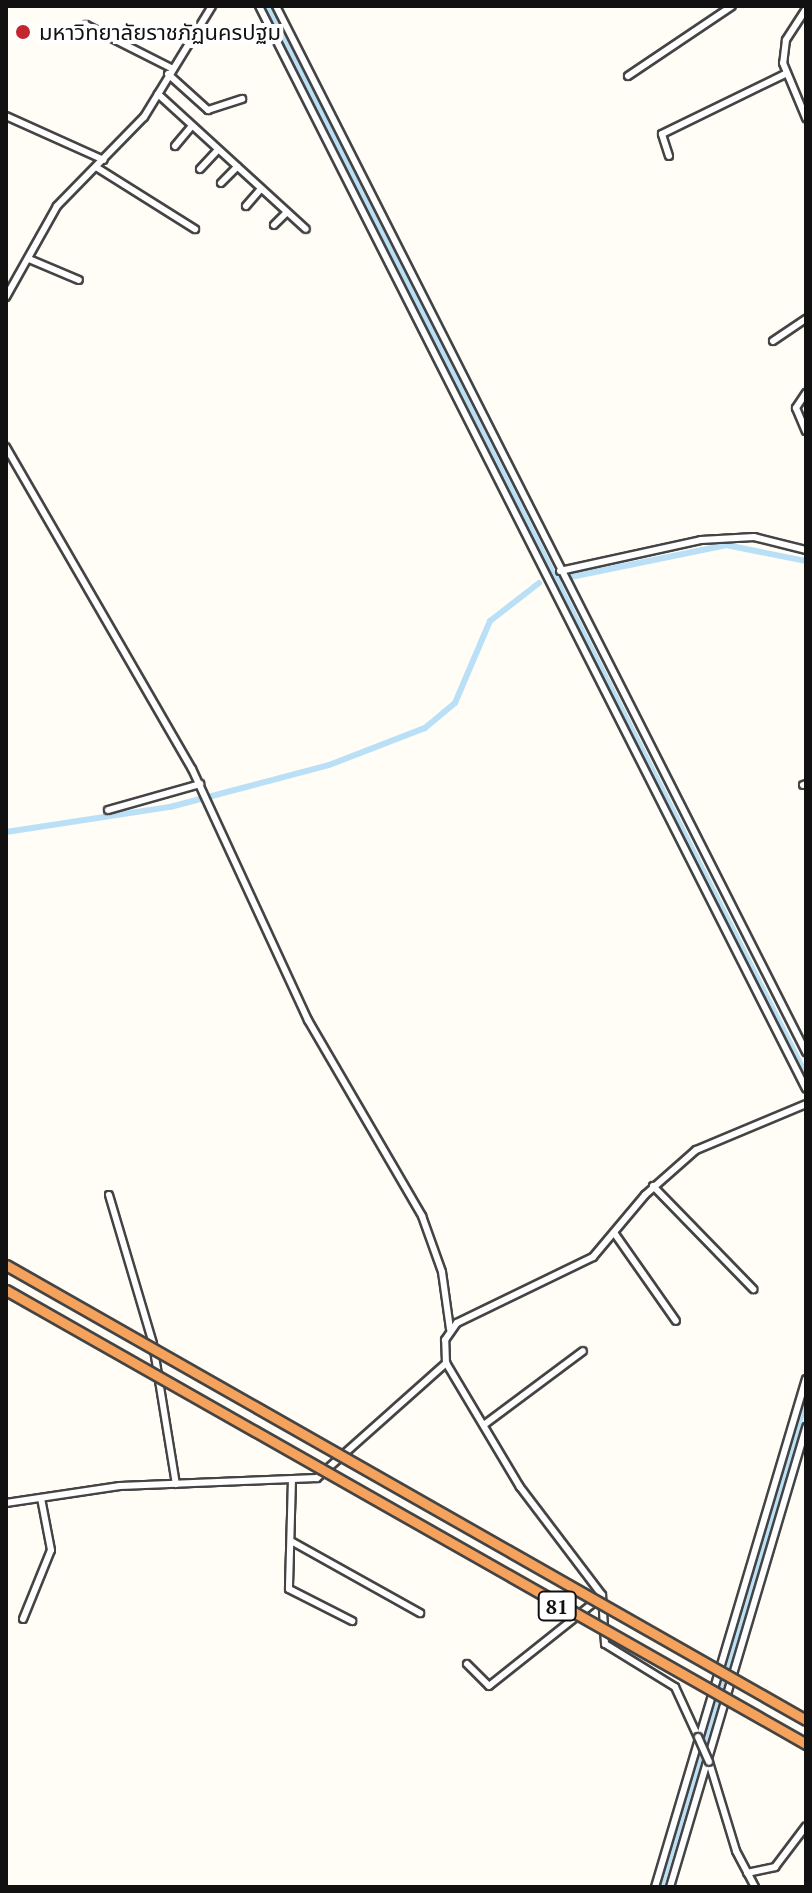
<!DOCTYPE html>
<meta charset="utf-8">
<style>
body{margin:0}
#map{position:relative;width:812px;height:1893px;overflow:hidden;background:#fffdf5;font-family:"PT Serif","Noto Sans Thai",serif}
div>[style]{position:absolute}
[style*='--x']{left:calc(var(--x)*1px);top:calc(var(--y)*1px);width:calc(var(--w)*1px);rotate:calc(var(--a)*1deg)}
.canal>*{height:6px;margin:-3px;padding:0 3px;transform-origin:3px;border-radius:3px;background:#b9e0f7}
.roads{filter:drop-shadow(2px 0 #444) drop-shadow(-2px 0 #444) drop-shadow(0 2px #444) drop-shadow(0 -2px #444)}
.minor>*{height:6px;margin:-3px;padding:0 3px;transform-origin:3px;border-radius:3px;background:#fff}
.bridges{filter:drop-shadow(2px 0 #444) drop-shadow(-2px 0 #444) drop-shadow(0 2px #444) drop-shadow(0 -2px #444)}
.minor-bridge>*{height:6px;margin:-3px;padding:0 3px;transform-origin:3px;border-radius:3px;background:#fff}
.highway-bridge>*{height:9px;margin:-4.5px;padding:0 4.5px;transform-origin:4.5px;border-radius:4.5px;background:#f5a25d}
.dots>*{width:22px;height:22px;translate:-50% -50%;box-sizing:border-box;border:4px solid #fff;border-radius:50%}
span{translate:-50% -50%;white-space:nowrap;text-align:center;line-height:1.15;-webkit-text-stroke:8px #fff;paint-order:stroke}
.shield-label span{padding:2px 6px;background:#fff;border:2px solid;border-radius:6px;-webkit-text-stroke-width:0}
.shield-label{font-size:20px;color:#111;font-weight:700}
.poi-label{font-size:22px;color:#111}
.left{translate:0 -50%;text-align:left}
.frame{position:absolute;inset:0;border:8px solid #111;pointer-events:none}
</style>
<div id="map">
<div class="canal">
<i style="--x:267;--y:6;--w:1197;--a:63.24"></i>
<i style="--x:561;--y:579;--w:168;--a:-11.6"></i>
<i style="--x:726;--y:545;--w:82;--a:11.3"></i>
<i style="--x:6;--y:832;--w:166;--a:-8.7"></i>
<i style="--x:170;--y:807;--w:164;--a:-14.8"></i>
<i style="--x:329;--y:765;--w:103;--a:-21.1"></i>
<i style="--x:425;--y:728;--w:39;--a:-40"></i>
<i style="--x:455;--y:703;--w:89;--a:-66.9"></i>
<i style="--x:490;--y:621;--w:62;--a:-37.8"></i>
<i style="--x:661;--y:1887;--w:508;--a:-73.42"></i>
</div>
<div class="roads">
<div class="minor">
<i style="--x:259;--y:6;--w:1213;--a:63.2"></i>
<i style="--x:276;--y:6;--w:1173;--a:63.13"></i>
<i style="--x:806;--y:9;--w:37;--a:123"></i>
<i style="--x:786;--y:40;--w:23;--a:97"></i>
<i style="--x:783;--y:63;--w:60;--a:67.3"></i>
<i style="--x:70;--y:35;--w:19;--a:-32"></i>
<i style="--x:86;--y:25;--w:95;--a:26.8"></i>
<i style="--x:168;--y:74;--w:54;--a:42"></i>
<i style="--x:208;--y:110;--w:36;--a:-18"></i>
<i style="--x:628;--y:76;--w:125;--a:-33.9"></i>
<i style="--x:158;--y:94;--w:200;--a:42.4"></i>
<i style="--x:6;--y:116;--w:107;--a:24.2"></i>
<i style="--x:175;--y:146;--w:26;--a:-50"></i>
<i style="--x:669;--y:156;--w:23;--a:-108"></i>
<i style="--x:662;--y:134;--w:137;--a:-26"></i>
<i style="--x:96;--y:167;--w:117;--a:32.1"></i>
<i style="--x:200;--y:169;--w:26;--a:-47"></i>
<i style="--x:221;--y:183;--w:23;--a:-45"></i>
<i style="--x:246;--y:206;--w:23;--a:-49"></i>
<i style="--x:274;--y:225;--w:18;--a:-45"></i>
<i style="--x:29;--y:259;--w:54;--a:22.8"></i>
<i style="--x:6;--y:297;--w:104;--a:-60.7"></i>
<i style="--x:57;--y:206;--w:124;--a:-45.7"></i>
<i style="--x:144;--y:117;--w:130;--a:-58.5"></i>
<i style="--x:773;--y:341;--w:40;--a:-34"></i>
<i style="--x:806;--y:393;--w:18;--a:124"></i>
<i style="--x:796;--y:408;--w:25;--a:67"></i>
<i style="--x:6;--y:447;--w:372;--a:60"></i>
<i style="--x:192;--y:769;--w:277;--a:65.2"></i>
<i style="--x:308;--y:1020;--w:227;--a:59.8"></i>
<i style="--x:422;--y:1216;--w:59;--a:70.3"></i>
<i style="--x:442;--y:1272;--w:58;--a:82"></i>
<i style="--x:560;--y:571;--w:144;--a:-12.4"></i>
<i style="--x:701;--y:540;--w:53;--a:-3.2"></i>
<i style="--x:754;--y:537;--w:54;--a:14"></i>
<i style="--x:803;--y:785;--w:3;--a:-18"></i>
<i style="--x:108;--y:810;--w:96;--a:-15.8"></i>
<i style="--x:653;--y:1186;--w:144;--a:45.8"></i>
<i style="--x:109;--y:1195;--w:155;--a:73.5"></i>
<i style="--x:153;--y:1344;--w:142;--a:80.7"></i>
<i style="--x:615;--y:1234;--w:106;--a:55"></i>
<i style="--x:485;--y:1424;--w:122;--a:-36.7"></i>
<i style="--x:292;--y:1479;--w:110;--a:91.6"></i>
<i style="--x:289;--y:1589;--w:71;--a:26.9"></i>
<i style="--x:6;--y:1503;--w:115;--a:-8.5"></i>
<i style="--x:120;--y:1486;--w:197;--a:-2.3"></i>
<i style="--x:317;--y:1478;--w:173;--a:-41.7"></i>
<i style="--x:291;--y:1541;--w:148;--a:29.2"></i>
<i style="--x:23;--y:1619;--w:74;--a:-67.9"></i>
<i style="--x:51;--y:1550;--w:53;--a:-100.9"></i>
<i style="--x:467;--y:1664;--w:31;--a:45"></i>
<i style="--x:489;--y:1686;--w:138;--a:-38.5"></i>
<i style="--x:698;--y:1737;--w:55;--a:-114.7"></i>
<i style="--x:675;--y:1687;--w:82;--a:-148.4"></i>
<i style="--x:605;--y:1644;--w:49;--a:-93.5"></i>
<i style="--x:602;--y:1595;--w:136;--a:-127.2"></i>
<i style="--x:520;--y:1487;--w:144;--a:-120.8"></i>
<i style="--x:446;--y:1363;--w:23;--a:-92"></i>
<i style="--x:445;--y:1340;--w:21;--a:-55"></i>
<i style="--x:457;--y:1323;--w:151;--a:-25.9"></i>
<i style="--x:593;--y:1257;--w:81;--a:-50"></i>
<i style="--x:645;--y:1195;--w:68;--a:-41.4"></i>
<i style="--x:696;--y:1150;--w:119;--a:-22.7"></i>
<i style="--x:709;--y:1762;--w:93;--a:73.1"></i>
<i style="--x:736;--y:1851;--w:41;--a:62.2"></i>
<i style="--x:747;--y:1873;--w:29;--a:-12"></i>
<i style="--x:775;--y:1867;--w:51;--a:-52.9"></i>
<i style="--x:655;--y:1887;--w:530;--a:-73.45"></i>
<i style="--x:670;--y:1887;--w:480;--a:-73.5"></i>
</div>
</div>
<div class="bridges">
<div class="minor-bridge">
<i style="--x:698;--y:1737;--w:27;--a:66"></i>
</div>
<div class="highway-bridge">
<i style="--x:6;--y:1265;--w:920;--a:29.63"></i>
<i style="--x:6;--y:1290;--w:920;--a:29.57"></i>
</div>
</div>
<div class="dots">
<i style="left:23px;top:32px;background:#c4262e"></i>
</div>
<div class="shield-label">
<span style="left:557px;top:1606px">81</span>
</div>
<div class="poi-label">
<span class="left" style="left:39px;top:32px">มหาวิทยาลัยราชภัฏนครปฐม</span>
</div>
<div class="frame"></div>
</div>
